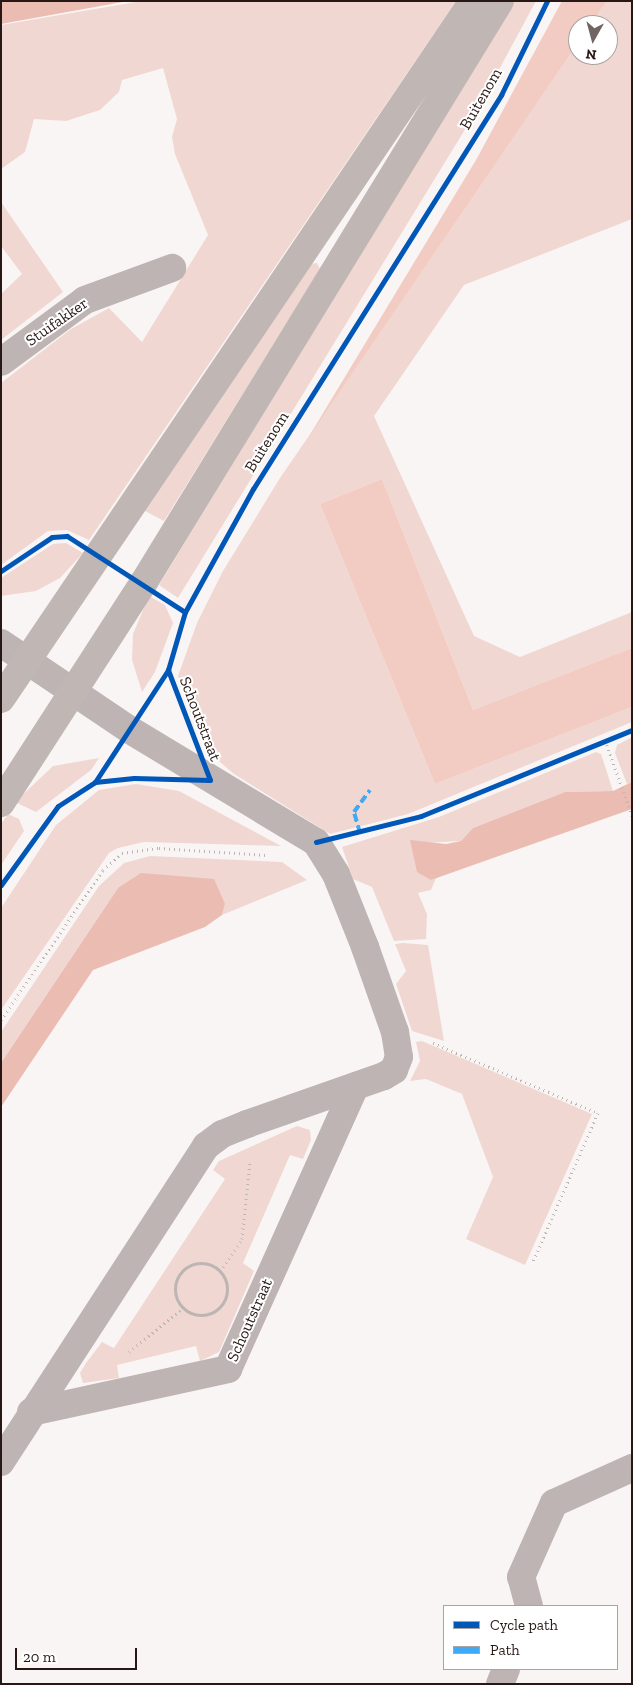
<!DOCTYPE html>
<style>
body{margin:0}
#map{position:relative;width:633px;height:1685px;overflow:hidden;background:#faf5f5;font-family:"Zilla Slab",serif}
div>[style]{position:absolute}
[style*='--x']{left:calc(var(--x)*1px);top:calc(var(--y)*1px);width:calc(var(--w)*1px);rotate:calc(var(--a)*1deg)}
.green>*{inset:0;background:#f0d7d1}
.forest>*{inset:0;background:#f2cbc2}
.water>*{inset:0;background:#ebbcb1}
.path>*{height:3px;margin-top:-1.5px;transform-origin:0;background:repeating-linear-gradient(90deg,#bcb5b4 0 1px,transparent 0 5px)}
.path>.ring{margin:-1.5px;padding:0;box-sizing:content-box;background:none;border:3px solid #bcb5b4;border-radius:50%}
.minor>*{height:28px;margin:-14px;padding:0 14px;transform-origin:14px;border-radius:14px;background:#beb4b4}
.major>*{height:28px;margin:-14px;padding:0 14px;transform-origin:14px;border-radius:14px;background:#c0b7b5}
.quiet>*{height:4px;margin-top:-2px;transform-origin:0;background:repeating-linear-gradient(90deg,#3fa9f5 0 8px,transparent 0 12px)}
.cycleway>*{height:5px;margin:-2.5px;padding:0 2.5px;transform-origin:2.5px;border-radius:2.5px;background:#0057b8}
span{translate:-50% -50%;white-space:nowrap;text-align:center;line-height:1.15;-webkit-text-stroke:4px #fff;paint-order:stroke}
.street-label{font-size:16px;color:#271815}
.frame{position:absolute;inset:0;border:2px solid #271815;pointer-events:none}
.legend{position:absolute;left:443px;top:1605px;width:175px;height:65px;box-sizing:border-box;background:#fff;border:1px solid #a9a3a1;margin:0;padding:6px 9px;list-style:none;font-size:15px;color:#271815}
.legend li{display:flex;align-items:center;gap:10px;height:25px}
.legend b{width:25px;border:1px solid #a9a3a1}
.north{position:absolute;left:568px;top:15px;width:50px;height:50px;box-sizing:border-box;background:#fff;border:1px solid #a9a3a1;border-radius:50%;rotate:187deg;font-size:14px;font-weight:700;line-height:20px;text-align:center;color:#271815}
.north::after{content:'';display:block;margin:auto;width:18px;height:22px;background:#716563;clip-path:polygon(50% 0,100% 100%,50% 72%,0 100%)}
.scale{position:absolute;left:15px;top:1648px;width:122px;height:22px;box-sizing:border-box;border:2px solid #271815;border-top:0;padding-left:6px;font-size:15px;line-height:18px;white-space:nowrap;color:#271815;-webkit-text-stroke:4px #fff;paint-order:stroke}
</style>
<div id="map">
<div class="green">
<i style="clip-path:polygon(142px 1px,456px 1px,89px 540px,67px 530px,48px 531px,1px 565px,1px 383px,71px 329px,109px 308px,142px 342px,208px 235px,175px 154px,172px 137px,177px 119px,163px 68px,122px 80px,119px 92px,100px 110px,66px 121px,34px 119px,25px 152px,1px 169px,1px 25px)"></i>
<i style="clip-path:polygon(514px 1px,536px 1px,480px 105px,178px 598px,159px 585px)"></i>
<i style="clip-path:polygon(607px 1px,632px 1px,632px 219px,464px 285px,374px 416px,474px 636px,520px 657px,632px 612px,632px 648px,473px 710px,382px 479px,320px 504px,435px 784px,632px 707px,632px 722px,408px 814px,330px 834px,234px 774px,214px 757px,194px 722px,178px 676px,197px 623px,223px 571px,280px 478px,578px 43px,578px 55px,608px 55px,608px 25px,590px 25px)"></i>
<i style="clip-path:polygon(1px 202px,63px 292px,1px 340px,1px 294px,22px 274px,1px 246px)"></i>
<i style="clip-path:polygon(317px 263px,320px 269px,164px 521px,143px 510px,310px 264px)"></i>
<i style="clip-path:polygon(66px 543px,83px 553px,60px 578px,36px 591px,1px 596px,1px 578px,53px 544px)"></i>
<i style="clip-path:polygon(149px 596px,165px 605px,173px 623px,155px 672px,142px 692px,132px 660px,133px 634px)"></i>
<i style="clip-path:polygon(632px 737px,632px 782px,627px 784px,615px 753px,617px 745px)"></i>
<i style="clip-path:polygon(596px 752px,601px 754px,613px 791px,565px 792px,473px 828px,461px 841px,423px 843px,431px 880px,436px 878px,431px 890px,418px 893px,427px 914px,426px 939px,394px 941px,372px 887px,353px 879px,342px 847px,439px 817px)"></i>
<i style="clip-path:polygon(99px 758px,91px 770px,36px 812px,15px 802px,53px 766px)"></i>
<i style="clip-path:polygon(136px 784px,179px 791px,281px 846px,144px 842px,118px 848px,109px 853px,1px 1010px,1px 908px,56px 825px,99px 790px)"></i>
<i style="clip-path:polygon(8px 814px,19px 819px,24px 831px,1px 865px,1px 824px)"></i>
<i style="clip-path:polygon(150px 856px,282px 862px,307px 880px,222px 915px,225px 904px,118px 888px,1px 1063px,1px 1032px,99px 886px,124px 863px)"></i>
<i style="clip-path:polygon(403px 943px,428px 945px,444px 1041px,412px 1031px,396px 984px,406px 971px,395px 944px)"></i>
<i style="clip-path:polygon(422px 1041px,592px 1114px,525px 1265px,466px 1239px,493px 1177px,462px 1094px,426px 1079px,410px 1081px,420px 1061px,416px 1042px)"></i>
<i style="clip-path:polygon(297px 1126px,310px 1130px,311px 1140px,303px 1159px,290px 1155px,243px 1263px,254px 1271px,219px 1352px,200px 1361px,196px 1346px,117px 1365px,119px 1378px,83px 1383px,80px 1373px,86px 1363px,102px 1342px,114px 1348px,225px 1179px,213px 1170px,219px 1161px)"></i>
</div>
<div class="forest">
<i style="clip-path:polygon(562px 1px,607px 1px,590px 25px,578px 25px,578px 43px,308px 438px,476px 160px)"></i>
<i style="clip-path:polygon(382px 479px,473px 710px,632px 648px,632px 707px,435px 784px,320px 504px)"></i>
</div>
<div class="water">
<i style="clip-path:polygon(1px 1px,128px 1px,1px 24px)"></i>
<i style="clip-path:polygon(632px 782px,632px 809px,431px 880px,417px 872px,410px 840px,446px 844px,461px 841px,473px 828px,565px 792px,613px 791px)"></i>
<i style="clip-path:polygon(141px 873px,214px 879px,225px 904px,222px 915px,205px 927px,93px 970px,1px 1107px,1px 1063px,118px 888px)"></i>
</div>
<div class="path">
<i style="--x:605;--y:740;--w:81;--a:70.4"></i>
<i style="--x:1;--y:1020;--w:181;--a:-55.8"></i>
<i style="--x:103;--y:870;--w:25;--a:-42"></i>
<i style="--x:122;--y:853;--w:37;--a:-8"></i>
<i style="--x:159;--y:848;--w:107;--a:3.7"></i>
<i style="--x:433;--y:1043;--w:179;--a:23"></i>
<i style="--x:598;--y:1113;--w:163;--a:113.6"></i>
<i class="ring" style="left:175px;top:1263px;width:49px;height:49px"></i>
<i style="--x:220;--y:1271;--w:39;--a:-55"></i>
<i style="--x:242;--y:1239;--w:77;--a:-84.1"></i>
<i style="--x:129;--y:1352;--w:70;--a:-39.2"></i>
</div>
<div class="minor">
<i style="--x:1;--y:362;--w:104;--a:-36.4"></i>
<i style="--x:85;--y:300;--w:93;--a:-20.2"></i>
<i style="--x:1;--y:643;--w:156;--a:34"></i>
<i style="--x:130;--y:730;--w:217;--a:31.1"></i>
<i style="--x:316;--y:842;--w:38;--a:58"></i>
<i style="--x:336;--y:874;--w:79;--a:68.3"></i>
<i style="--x:365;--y:947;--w:90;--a:70.6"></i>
<i style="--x:395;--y:1032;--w:25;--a:81"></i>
<i style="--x:399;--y:1057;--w:14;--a:111"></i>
<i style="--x:394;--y:1070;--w:12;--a:149"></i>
<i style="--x:384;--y:1076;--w:145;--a:160.7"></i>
<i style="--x:247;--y:1124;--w:27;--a:158"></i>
<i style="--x:222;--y:1134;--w:20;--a:143"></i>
<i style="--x:206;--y:1146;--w:377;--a:123"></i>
<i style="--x:31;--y:1412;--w:202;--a:-12.3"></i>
<i style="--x:228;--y:1369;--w:310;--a:-65.8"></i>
<i style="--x:529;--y:1606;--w:30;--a:-105"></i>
<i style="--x:521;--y:1577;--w:81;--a:-66"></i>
<i style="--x:554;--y:1503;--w:85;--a:-24.2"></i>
<i style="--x:500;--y:1684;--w:16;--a:-68"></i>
</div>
<div class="major">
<i style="--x:1;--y:699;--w:843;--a:-55.93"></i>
<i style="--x:1;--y:803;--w:263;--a:-57.1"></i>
<i style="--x:144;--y:582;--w:681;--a:-58.5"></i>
</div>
<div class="quiet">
<i style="--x:360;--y:833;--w:22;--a:-106"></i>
<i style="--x:354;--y:812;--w:27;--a:-54"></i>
</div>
<div class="cycleway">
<i style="--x:1;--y:571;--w:61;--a:-33.7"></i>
<i style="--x:52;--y:537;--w:15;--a:-4"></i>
<i style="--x:67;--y:536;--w:140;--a:32.8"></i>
<i style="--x:95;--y:782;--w:39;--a:-6"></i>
<i style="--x:134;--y:778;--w:76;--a:1.5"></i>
<i style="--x:210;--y:780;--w:118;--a:-110.9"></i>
<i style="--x:316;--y:842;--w:108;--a:-13.9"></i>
<i style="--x:421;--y:816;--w:228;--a:-22.2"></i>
<i style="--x:1;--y:885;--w:97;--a:-54.2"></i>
<i style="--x:58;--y:806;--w:44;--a:-33"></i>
<i style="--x:95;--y:782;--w:134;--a:-56.9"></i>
<i style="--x:168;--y:670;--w:60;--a:-73.7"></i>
<i style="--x:185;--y:612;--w:141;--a:-61.1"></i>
<i style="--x:253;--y:489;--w:466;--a:-57.8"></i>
<i style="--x:501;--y:95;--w:105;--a:-63.9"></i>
</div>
<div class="street-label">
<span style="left:481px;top:99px;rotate:-60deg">Buitenom</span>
<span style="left:57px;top:322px;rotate:-35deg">Stuifakker</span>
<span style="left:267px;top:442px;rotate:-58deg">Buitenom</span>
<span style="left:200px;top:719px;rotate:69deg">Schoutstraat</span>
<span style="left:250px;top:1320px;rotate:-66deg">Schoutstraat</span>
</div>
<div class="frame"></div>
<ul class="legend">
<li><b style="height:6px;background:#0057b8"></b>Cycle path</li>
<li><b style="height:6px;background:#3fa9f5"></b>Path</li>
</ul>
<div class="north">N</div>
<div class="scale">20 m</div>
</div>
